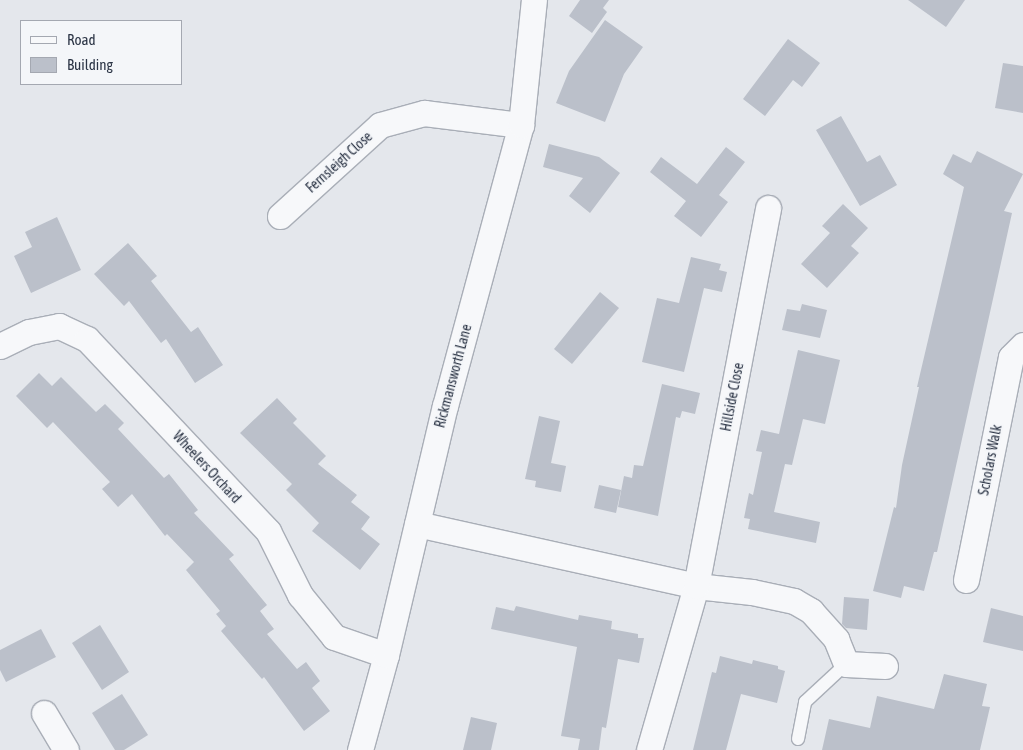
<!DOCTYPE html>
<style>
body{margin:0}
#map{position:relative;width:1023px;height:750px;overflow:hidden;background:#e4e7ec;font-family:"Asap Condensed",sans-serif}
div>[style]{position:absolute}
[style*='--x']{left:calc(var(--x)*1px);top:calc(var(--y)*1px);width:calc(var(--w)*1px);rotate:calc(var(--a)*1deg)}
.building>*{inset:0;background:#bbc0ca}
.roads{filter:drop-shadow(1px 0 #a9aeb7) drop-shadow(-1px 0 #a9aeb7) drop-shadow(0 1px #a9aeb7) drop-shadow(0 -1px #a9aeb7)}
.lane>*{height:12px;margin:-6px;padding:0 6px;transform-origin:6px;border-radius:6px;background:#f7f8fa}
.street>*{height:25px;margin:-12.5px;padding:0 12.5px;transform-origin:12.5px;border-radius:12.5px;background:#f7f8fa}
span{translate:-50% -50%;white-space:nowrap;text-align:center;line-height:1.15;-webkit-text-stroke:4px #f4f6f9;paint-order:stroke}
.street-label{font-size:14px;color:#2b3445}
.legend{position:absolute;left:20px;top:20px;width:162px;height:65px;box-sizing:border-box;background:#f4f6f9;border:1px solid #a4a8b1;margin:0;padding:6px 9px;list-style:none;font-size:15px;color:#2b3445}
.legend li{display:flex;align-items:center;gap:10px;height:25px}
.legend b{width:25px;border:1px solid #a4a8b1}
</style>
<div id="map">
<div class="building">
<i style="clip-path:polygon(580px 0,609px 0,603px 8px,607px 12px,592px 33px,569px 16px)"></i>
<i style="clip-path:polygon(908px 0,965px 0,946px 27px)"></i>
<i style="clip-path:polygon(605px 20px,643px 47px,624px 74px,605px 122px,556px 103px,569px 71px)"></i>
<i style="clip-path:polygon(788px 39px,820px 63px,802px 87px,793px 80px,765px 116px,743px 99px)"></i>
<i style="clip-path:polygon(1003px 63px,1023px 66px,1023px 113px,995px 108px)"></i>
<i style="clip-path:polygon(841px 116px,867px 162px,880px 155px,897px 185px,860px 206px,816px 130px)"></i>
<i style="clip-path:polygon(549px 144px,599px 157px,620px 173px,590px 213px,569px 196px,583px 178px,543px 167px)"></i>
<i style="clip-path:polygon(726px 147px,745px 162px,719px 195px,728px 202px,701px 237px,674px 216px,686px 201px,650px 172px,661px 157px,697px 184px)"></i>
<i style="clip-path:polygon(977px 151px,1023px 174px,1004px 211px,1012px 213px,937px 552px,934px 552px,924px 591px,904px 586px,901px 598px,873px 591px,894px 507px,896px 508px,902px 465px,919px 387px,917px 387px,964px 187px,943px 174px,953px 154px,971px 163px)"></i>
<i style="clip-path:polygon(843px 204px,868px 228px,851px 246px,859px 253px,827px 288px,801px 264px,830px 233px,822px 226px)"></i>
<i style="clip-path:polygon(57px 217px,81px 270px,31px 293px,14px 256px,32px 247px,25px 232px)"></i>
<i style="clip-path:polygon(128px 243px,157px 276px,151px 281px,191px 332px,198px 327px,223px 365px,195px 383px,166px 339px,161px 343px,129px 301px,124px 306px,94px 274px)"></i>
<i style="clip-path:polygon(691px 257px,721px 264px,719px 270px,727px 272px,722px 292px,704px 288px,684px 372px,642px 362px,657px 298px,679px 303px)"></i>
<i style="clip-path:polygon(600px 292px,619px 308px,572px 364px,554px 349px)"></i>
<i style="clip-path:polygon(802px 304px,827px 310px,820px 338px,782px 330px,787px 309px,800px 311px)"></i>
<i style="clip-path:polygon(798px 350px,840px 360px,825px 424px,803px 419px,792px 465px,785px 464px,774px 512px,820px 522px,816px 543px,748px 529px,750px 519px,744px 518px,749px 493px,753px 495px,762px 452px,756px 451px,761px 430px,779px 434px)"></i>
<i style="clip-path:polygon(39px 373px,52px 386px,61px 377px,96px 412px,105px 404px,124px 423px,118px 429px,164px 478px,169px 474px,198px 510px,194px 513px,234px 555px,229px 559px,267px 605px,260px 611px,274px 629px,267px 634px,297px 669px,306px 662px,320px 681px,312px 688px,330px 711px,304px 731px,264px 677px,262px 679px,221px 631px,226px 626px,216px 614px,220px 611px,186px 570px,194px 562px,167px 534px,165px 536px,132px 494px,118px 507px,102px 489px,110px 482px,53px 422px,47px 428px,16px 396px)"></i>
<i style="clip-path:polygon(662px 384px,700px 393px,695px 414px,682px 411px,680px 418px,676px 417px,658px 516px,618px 507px,624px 476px,632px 478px,634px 465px,643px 466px)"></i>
<i style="clip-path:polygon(277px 398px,297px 419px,293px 423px,326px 456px,318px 464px,357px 495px,351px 502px,370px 517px,361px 529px,380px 544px,360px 570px,312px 531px,319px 523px,286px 490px,292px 484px,240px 433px)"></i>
<i style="clip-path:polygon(539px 416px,560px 421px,551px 463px,566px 466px,561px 492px,535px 487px,536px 481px,525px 479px)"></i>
<i style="clip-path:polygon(599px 485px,621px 490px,616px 513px,594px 508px)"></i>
<i style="clip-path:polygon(844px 597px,869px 599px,867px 630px,846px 628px,842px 624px)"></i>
<i style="clip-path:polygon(516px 606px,578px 620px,579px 615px,612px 621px,611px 629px,638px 634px,638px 638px,644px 638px,639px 663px,618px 659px,606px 728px,602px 727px,599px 750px,578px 750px,580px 739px,561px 736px,577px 647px,491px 629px,496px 607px,514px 611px)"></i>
<i style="clip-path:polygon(991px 608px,1023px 616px,1023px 651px,983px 642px)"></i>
<i style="clip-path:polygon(100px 625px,129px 672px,102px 690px,72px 643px)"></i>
<i style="clip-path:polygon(41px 629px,56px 657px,6px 682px,0 670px,0 650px)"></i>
<i style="clip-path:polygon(720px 656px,752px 664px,753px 660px,778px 666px,778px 669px,785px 671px,777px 703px,741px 694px,726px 750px,693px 750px,712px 672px,716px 673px)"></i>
<i style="clip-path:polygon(944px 674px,987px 684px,982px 706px,990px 707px,980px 750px,822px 750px,829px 719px,870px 728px,877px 696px,934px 709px)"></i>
<i style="clip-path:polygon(122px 694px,148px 735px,124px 750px,115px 750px,92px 713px)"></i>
<i style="clip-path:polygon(471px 717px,497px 723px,491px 750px,463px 750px)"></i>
</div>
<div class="roads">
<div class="lane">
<i style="--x:798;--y:739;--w:38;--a:-79"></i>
<i style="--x:805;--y:702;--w:56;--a:-42.8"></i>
</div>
<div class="street">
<i style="--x:280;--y:216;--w:135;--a:-42.3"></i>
<i style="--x:380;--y:125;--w:46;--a:-15.3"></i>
<i style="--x:424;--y:113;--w:98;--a:7.1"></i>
<i style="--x:0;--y:346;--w:32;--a:-26"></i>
<i style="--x:29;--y:332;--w:31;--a:-11"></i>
<i style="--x:59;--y:326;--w:31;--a:25"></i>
<i style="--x:87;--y:339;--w:264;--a:46.7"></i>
<i style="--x:268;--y:531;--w:72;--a:63.4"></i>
<i style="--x:300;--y:595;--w:54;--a:51"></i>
<i style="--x:334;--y:637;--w:55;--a:19.1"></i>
<i style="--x:417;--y:524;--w:286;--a:12.5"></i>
<i style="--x:696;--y:586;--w:56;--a:6.1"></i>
<i style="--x:752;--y:592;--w:43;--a:12.1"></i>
<i style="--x:794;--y:601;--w:20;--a:30"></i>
<i style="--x:811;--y:611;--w:38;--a:48"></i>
<i style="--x:836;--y:639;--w:27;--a:68"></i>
<i style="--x:846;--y:664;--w:39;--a:3"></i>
<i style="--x:966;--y:580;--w:227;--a:-78.6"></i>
<i style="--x:1011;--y:357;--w:17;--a:-45"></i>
<i style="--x:44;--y:713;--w:43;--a:59.3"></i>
<i style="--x:360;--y:750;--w:98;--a:-74.7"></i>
<i style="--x:386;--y:655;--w:256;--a:-76.7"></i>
<i style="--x:445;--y:406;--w:291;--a:-74.9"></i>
<i style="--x:521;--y:125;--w:126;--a:-84.1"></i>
<i style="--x:649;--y:750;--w:171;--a:-74"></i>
<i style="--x:696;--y:586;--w:385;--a:-79.2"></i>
</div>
</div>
<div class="street-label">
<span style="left:339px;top:162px;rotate:-42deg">Fernsleigh Close</span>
<span style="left:453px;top:376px;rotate:-75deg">Rickmansworth Lane</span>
<span style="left:732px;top:397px;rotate:-79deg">Hillside Close</span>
<span style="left:990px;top:460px;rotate:-79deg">Scholars Walk</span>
<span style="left:207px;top:467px;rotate:47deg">Wheelers Orchard</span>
</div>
<ul class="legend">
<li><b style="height:6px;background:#f7f8fa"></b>Road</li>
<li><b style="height:14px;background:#bbc0ca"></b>Building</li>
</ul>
</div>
